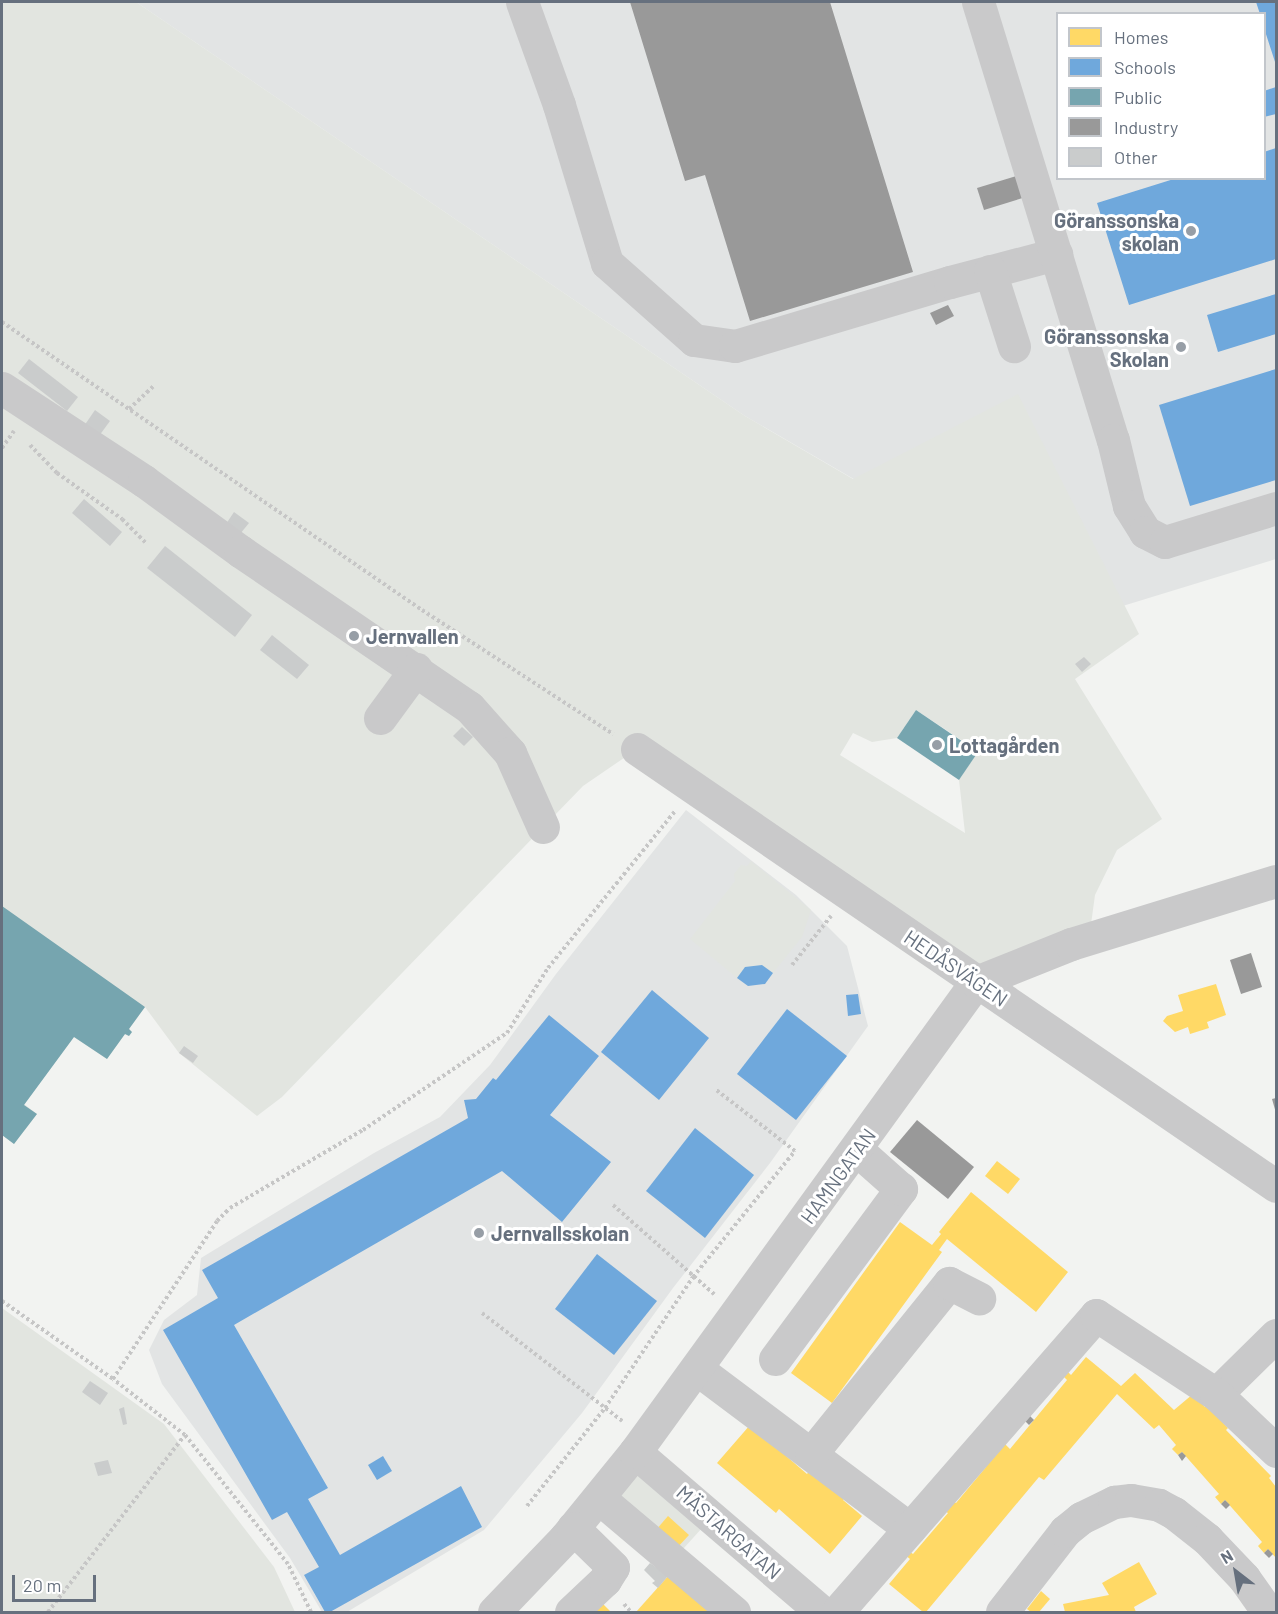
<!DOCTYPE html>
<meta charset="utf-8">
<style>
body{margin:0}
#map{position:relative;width:1278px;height:1614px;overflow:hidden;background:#f2f3f1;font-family:Barlow,sans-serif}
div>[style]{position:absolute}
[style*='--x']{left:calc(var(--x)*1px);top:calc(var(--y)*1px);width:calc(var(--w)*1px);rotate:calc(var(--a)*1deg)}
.built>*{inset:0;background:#e2e4e4}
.green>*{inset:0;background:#e2e5e0}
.homes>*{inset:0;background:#ffd966}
.schools>*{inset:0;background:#6fa8dc}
.public>*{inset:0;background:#76a5af}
.industry>*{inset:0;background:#999}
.building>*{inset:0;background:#cacccc}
.path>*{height:4px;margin-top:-2px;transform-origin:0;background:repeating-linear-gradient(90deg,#c6c6c6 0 3px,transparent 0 6px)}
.minor>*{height:33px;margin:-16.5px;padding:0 16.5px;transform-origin:16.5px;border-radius:16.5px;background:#c9c9ca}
.dots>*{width:16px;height:16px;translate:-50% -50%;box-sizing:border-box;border:3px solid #fff;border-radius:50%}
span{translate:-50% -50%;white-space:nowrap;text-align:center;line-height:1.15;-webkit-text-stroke:6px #fff;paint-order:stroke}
.poi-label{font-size:20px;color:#66707e;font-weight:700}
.right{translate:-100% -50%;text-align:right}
.left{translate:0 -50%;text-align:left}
.street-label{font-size:20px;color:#66707e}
.frame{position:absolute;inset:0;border:3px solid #66707e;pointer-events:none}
.legend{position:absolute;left:1056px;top:12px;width:210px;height:168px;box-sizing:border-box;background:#fff;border:2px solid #c2c6cb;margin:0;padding:8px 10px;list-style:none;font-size:18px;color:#66707e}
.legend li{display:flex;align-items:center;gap:12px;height:30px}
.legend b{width:30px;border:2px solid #c2c6cb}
.north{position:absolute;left:1206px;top:1542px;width:60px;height:60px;-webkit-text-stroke:4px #fff;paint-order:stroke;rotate:329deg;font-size:16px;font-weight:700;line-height:24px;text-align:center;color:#66707e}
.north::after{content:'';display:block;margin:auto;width:21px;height:27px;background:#66707e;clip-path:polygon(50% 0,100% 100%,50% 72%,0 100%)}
.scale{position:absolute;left:12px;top:1575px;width:84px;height:27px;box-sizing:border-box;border:3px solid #66707e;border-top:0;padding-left:8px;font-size:18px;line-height:21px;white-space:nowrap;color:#66707e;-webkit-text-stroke:4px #fff;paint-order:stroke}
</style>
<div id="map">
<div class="built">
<i style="clip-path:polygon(evenodd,136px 2px,1276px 2px,1276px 559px,1090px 616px,745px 416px,136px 2px,1058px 14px,1264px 14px,1264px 178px,1058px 178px,1058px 14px)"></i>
<i style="clip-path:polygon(686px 810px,796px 895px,847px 946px,868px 1026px,770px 1163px,673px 1288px,582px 1413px,484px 1530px,347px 1612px,322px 1612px,290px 1558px,162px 1384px,149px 1350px,164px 1320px,197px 1295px,201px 1258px,374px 1153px,440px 1117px,490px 1065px,556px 974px)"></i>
</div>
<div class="green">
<i style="clip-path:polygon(evenodd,2px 2px,136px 2px,745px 416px,853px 479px,1018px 394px,1139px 634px,1075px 679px,1162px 819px,1117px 850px,1095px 895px,1089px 939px,976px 982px,637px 749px,583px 786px,282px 1097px,257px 1116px,179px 1053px,145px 1007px,129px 1029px,132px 1032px,129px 1036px,125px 1034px,107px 1059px,74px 1037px,24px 1104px,37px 1114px,14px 1144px,2px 1135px,2px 2px,916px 710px,978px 751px,959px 780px,965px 833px,840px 755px,853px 733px,872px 742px,897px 738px,916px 710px)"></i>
<i style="clip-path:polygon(751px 861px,811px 910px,802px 937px,773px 973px,737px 978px,690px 939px,735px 881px,734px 874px,741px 865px,747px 866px)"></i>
<i style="clip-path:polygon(2px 1308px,164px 1424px,274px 1567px,295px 1612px,2px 1612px)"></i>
<i style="clip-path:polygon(635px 1452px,712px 1517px,674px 1559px,599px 1498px)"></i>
</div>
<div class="homes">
<i style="clip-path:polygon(1216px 984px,1226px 1015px,1207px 1022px,1209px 1028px,1190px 1034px,1188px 1027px,1175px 1032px,1163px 1021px,1167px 1016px,1183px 1011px,1178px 995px)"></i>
<i style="clip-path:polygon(997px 1161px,1020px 1179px,1008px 1194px,985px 1176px)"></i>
<i style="clip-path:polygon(971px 1192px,1068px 1272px,1036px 1312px,947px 1239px,939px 1250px,942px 1252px,832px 1403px,791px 1373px,900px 1222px,932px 1245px,941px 1234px,939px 1232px)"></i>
<i style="clip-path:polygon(1086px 1357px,1121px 1386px,1135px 1373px,1174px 1410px,1193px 1394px,1205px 1407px,1207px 1405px,1228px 1428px,1226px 1430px,1271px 1476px,1269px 1478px,1276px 1487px,1276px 1558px,1268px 1549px,1264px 1553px,1258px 1546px,1262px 1542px,1225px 1500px,1221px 1504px,1215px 1497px,1219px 1494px,1182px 1452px,1178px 1455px,1172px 1449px,1176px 1445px,1159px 1425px,1154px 1429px,1117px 1394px,1044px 1480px,1039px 1477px,926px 1612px,923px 1612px,889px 1584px,910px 1559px,905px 1555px,909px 1551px,913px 1554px,948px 1513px,943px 1510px,951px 1500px,956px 1503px,986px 1467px,982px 1463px,986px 1459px,990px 1462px,1005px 1444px,1010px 1449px,1067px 1380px,1063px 1376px,1067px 1371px,1071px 1375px)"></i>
<i style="clip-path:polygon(750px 1425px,807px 1474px,810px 1470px,847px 1495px,843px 1500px,862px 1516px,830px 1554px,779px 1509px,776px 1513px,717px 1463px)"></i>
<i style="clip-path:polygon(668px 1516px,689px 1535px,676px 1549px,656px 1530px)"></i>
<i style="clip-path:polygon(1139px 1562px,1157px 1594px,1134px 1607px,1136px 1612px,1065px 1612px,1063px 1604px,1109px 1595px,1102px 1583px)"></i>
<i style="clip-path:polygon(669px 1575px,713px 1612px,636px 1612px)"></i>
<i style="clip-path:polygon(1041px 1591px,1050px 1599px,1039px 1612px,1031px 1612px,1027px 1609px)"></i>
<i style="clip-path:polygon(600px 1601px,611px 1612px,588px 1612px)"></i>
</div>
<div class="schools">
<i style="clip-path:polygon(1256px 2px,1276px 2px,1276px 65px,1264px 28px,1264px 14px,1260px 14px)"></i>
<i style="clip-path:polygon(1276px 87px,1276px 114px,1264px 117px,1264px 91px)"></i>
<i style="clip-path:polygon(1276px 148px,1276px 259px,1129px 305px,1097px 203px,1177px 178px,1264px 178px,1264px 152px)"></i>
<i style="clip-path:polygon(1276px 294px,1276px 334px,1218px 352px,1207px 315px)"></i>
<i style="clip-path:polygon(1276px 369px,1276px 480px,1190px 506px,1159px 405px)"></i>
<i style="clip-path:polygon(762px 965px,773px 973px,765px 984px,748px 986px,737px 978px,745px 967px)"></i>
<i style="clip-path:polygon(652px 990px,709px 1038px,659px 1100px,601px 1052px)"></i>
<i style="clip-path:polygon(858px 994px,861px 1014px,848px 1016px,846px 995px)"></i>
<i style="clip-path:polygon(787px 1009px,847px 1056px,796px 1120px,737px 1074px)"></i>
<i style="clip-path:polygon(549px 1015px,599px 1056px,550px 1115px,611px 1162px,562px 1222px,502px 1171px,234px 1325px,328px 1488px,308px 1499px,340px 1555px,461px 1486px,482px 1527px,330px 1612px,325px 1612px,304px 1575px,319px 1567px,287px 1512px,272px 1520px,163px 1330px,218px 1298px,202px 1270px,468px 1118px,464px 1100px,476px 1099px,493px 1078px,496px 1080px)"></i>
<i style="clip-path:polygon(695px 1128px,754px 1175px,705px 1238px,646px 1191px)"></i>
<i style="clip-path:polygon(597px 1254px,657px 1301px,614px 1355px,555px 1309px)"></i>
<i style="clip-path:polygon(383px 1456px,392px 1471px,377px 1480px,368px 1465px)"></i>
</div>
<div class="public">
<i style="clip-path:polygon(916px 710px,978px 752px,959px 780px,897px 738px)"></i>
<i style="clip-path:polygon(2px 906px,145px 1007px,129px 1029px,132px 1032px,129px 1036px,125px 1034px,107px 1059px,74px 1037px,24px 1105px,37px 1114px,14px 1144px,2px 1135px)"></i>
</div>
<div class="industry">
<i style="clip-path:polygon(630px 2px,830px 2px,913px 272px,750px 321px,705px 175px,685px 181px)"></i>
<i style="clip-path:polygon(1023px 174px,1029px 196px,984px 210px,977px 188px)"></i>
<i style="clip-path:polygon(948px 305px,954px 316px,936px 325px,930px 313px)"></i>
<i style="clip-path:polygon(1251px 953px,1262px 987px,1241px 994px,1230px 960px)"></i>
<i style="clip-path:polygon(1276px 1098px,1276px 1113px,1272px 1099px)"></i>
<i style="clip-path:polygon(917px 1120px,974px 1167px,948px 1199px,890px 1152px)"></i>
<i style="clip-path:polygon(1030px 1416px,1034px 1420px,1029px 1425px,1025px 1421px)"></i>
<i style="clip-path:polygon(1182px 1452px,1186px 1456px,1182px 1461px,1178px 1455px)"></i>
<i style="clip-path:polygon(1225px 1500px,1230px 1505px,1226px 1509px,1221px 1504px)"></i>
<i style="clip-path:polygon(1268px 1549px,1273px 1554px,1269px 1558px,1264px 1553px)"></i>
</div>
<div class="building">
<i style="clip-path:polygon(29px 359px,78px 397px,67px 411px,18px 373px)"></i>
<i style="clip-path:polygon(95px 410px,110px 421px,99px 436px,84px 426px)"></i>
<i style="clip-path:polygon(84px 499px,122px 532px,110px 546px,72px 513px)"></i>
<i style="clip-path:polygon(234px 512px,249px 523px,240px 534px,226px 524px)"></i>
<i style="clip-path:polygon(165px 546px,252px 615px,235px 637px,147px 568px)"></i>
<i style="clip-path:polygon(272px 635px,309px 665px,297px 679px,260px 650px)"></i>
<i style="clip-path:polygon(1084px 657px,1091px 664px,1082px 672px,1075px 664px)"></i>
<i style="clip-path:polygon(462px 727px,473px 737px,464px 746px,453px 736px)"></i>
<i style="clip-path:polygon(184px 1046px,198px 1056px,193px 1063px,179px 1053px)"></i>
<i style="clip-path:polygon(90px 1381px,108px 1393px,100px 1405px,82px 1392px)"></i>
<i style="clip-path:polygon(124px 1407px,127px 1424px,123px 1425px,119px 1409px)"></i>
<i style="clip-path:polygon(108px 1460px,112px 1473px,98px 1476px,94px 1463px)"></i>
<i style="clip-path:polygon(650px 1563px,668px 1576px,658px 1588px,652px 1583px,655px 1581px,644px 1570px)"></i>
</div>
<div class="path">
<i style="--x:2;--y:322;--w:509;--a:34.44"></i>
<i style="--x:422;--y:610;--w:228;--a:33"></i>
<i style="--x:129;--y:409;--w:33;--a:-43"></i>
<i style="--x:30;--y:445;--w:39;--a:46"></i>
<i style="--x:57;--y:473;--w:80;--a:35.3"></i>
<i style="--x:122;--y:519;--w:34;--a:45"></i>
<i style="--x:2;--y:448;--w:21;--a:-55"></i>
<i style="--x:792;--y:965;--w:63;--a:-51.5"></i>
<i style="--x:613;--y:1205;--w:135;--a:41.4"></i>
<i style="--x:2;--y:1301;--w:136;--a:35.1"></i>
<i style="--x:482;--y:1313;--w:177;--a:37.6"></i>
<i style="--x:527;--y:1506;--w:125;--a:-51.5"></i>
<i style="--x:605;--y:1408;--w:158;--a:-56.1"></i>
<i style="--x:693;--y:1277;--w:162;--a:-51"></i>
<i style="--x:795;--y:1151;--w:101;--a:-142.2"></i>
<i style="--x:624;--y:1604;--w:11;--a:49"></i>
<i style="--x:48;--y:1612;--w:224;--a:-52.3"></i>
<i style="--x:311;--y:1612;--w:53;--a:-115.6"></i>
<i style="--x:288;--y:1564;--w:165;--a:-128.6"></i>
<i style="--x:185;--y:1435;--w:91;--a:-142.1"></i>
<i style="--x:113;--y:1379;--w:189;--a:-56.6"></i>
<i style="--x:217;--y:1221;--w:18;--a:-45"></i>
<i style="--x:230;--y:1208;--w:154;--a:-30.4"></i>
<i style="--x:363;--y:1130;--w:174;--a:-34"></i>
<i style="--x:507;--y:1033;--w:77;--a:-57.8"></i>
<i style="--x:548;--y:968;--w:203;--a:-51"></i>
</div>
<div class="minor">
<i style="--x:522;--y:2;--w:109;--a:70.2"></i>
<i style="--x:559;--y:105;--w:165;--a:73.1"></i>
<i style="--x:607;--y:263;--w:116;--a:41.5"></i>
<i style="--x:694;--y:340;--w:41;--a:8.3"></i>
<i style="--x:735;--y:346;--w:224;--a:-16.6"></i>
<i style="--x:950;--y:282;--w:110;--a:-14.8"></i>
<i style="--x:978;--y:2;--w:458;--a:72.9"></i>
<i style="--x:1113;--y:440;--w:68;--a:76.4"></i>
<i style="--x:1129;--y:506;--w:31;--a:58"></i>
<i style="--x:1145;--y:532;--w:22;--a:27"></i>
<i style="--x:1165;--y:542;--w:116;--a:-17"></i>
<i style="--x:990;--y:271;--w:79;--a:72.3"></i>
<i style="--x:2;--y:388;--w:170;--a:33.2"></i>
<i style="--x:144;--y:481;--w:119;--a:36.1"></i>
<i style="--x:240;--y:551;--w:277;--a:34.3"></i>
<i style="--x:469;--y:707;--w:62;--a:48.3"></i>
<i style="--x:510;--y:753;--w:81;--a:66"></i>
<i style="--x:380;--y:718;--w:61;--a:-53.7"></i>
<i style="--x:637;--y:749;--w:774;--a:34.37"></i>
<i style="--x:775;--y:1359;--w:212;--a:-53.5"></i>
<i style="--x:901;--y:1189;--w:59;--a:-138.4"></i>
<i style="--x:697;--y:1369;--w:266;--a:36.9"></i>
<i style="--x:1216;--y:1394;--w:84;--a:-44.5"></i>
<i style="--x:635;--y:1452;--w:246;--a:40.6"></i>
<i style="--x:811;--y:1454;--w:220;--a:-51.1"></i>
<i style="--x:949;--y:1283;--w:34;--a:27"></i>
<i style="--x:599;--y:1498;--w:177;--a:40.2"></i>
<i style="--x:494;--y:1612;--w:103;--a:-46.2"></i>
<i style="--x:565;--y:1538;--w:111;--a:-50.9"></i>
<i style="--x:635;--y:1452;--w:581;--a:-54.04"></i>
<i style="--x:976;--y:982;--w:102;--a:-21.8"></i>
<i style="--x:1071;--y:944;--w:214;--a:-17.1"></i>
<i style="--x:571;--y:1612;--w:47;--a:-43.3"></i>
<i style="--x:605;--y:1580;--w:15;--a:-58"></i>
<i style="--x:613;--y:1567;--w:56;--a:-135.7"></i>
<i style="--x:837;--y:1612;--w:394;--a:-48.9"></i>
<i style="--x:1096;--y:1315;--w:144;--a:33.4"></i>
<i style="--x:1216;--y:1394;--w:83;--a:43.5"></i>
<i style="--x:1002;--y:1612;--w:103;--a:-52.1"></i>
<i style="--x:1065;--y:1531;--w:21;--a:-39"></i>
<i style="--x:1081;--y:1518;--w:37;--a:-26"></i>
<i style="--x:1114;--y:1502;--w:17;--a:-7"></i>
<i style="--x:1131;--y:1500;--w:28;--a:10"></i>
<i style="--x:1159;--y:1505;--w:17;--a:28"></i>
<i style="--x:1174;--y:1513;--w:42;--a:38.2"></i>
<i style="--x:1207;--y:1539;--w:54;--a:46.5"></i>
<i style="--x:1244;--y:1578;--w:42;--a:54.8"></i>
</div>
<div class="dots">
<i style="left:1191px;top:231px;background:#979ea6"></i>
<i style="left:1181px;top:347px;background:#979ea6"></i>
<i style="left:354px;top:636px;background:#979ea6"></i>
<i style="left:937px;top:745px;background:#979ea6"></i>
<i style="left:479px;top:1233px;background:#979ea6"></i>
</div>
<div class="poi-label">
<span class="right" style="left:1179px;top:232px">Göranssonska<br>skolan</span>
<span class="right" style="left:1169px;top:348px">Göranssonska<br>Skolan</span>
<span class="left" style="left:366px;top:636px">Jernvallen</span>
<span class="left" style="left:949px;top:745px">Lottagården</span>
<span class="left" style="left:491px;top:1233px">Jernvallsskolan</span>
</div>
<div class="street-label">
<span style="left:956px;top:968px;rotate:34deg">HEDÅSVÄGEN</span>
<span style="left:838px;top:1176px;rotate:-54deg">HAMNGATAN</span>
<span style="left:729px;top:1532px;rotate:41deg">MÄSTARGATAN</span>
</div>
<div class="frame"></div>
<ul class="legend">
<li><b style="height:16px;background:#ffd966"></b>Homes</li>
<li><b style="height:16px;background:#6fa8dc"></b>Schools</li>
<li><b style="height:16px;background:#76a5af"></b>Public</li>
<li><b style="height:16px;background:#999"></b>Industry</li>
<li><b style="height:16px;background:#cacccc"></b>Other</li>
</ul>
<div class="north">N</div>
<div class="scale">20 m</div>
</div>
